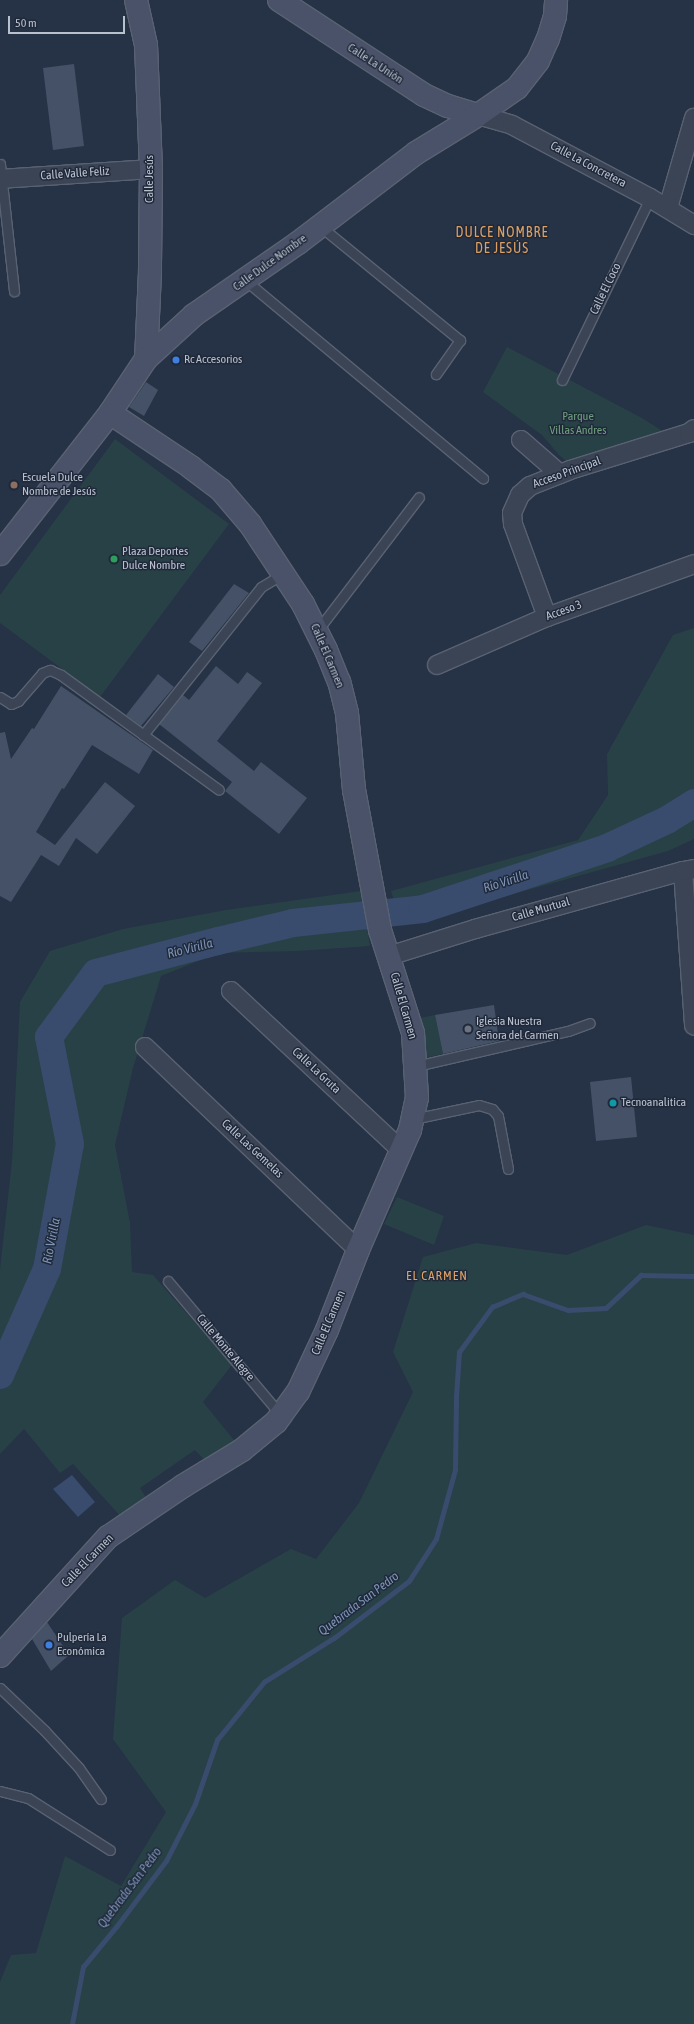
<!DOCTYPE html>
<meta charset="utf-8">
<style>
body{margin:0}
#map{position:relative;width:694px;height:2024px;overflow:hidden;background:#263245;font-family:"Asap Condensed",sans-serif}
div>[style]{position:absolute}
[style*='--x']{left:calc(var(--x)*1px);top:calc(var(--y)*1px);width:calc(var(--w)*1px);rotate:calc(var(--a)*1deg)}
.green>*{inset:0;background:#284146}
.water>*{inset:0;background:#394c6d}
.stream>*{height:4.5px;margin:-2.25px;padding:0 2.25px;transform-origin:2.25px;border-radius:2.25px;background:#394c6d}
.river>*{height:28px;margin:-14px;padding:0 14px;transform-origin:14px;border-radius:14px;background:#394c6d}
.building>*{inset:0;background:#455167}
.roads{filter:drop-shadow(1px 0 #596272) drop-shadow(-1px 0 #596272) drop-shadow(0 1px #596272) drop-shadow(0 -1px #596272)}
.lane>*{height:9px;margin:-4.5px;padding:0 4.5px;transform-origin:4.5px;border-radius:4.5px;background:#3b4454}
.street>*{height:18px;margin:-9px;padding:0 9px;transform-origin:9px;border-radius:9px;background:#3b4454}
.secondary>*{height:22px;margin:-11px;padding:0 11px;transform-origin:11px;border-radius:11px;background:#495268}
.dots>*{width:11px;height:11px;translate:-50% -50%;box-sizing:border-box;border:2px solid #1f293a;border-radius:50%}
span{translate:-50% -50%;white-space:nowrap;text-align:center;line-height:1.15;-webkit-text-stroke:3px #1f293a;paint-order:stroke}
.street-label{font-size:12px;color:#b9c0ce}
.poi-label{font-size:12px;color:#b9c0ce}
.left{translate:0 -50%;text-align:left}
.park-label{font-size:12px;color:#6fa07d}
.water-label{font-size:13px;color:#7e93b6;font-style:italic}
.neighbourhood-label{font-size:13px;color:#dca066;letter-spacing:1px}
.quarter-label{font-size:14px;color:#dca066;letter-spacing:1px}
.scale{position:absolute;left:8px;top:16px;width:117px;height:18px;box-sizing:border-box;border:2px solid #b9c0ce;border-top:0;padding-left:5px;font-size:12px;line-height:14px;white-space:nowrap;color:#b9c0ce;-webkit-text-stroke:3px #1f293a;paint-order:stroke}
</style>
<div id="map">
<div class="green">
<i style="clip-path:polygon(507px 347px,642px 418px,667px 434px,574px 461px,565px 460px,559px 455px,542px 435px,483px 392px)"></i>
<i style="clip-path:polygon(115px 439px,229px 524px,100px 697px,0 623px,0 595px)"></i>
<i style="clip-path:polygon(694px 628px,694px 839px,668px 851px,402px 925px,391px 891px,578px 840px,608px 795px,607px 754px,673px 635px)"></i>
<i style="clip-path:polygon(361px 891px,370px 946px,298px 951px,218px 953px,161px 976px,133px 1068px,115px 1145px,130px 1223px,132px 1272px,153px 1275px,232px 1365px,203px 1402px,238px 1445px,208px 1464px,195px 1450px,140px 1488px,149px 1502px,124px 1520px,73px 1464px,60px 1473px,24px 1429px,0 1454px,0 1269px,12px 1161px,20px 1002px,50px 951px,123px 929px,226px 910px)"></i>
<i style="clip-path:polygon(435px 1015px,443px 1054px,423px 1058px,415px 1019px)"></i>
<i style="clip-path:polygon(397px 1197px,444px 1216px,434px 1245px,384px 1224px)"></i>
<i style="clip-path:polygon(646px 1225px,694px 1235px,694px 2024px,0 2024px,0 1982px,11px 1955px,36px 1953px,65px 1856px,121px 1886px,166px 1812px,113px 1739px,122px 1618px,175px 1580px,205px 1598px,291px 1549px,316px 1559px,359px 1503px,413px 1392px,393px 1352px,423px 1257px,476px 1243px,567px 1255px)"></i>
</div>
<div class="water">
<i style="clip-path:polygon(72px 1475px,95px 1502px,78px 1517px,53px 1489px)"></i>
</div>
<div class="stream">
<i style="--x:72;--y:2024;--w:58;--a:-79.1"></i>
<i style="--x:83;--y:1967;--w:52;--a:-50.5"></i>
<i style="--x:116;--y:1927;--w:83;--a:-52.9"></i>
<i style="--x:166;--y:1861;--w:64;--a:-63"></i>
<i style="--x:195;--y:1804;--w:68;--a:-71"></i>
<i style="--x:217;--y:1740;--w:75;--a:-51"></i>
<i style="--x:264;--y:1682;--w:83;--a:-32.2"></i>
<i style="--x:334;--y:1638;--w:94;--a:-37.2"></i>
<i style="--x:409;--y:1581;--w:50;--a:-57.3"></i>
<i style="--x:436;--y:1539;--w:72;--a:-74.6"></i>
<i style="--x:455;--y:1470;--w:73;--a:-89.2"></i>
<i style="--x:456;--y:1397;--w:45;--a:-86.2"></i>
<i style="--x:459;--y:1352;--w:56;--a:-53.7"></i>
<i style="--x:492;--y:1307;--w:34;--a:-23"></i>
<i style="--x:523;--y:1294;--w:48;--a:19.6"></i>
<i style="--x:568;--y:1310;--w:38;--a:-3"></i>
<i style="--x:606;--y:1308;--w:48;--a:-43.3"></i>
<i style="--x:641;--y:1275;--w:53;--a:1.1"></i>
</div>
<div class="river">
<i style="--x:0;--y:1375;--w:116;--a:-66.1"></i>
<i style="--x:47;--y:1269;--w:127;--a:-79.6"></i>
<i style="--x:70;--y:1144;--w:109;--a:-101.1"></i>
<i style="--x:49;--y:1037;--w:79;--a:-53.7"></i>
<i style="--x:96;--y:973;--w:126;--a:-14.7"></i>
<i style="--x:218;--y:941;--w:77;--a:-13.5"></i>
<i style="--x:293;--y:923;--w:131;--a:-6.1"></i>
<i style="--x:423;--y:909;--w:194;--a:-18.3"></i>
<i style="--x:607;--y:848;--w:66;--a:-25"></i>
<i style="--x:667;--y:820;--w:32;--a:-32"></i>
</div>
<div class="building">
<i style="clip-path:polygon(74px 64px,84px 146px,53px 150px,43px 68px)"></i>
<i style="clip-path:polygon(146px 382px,158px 390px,144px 416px,129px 407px)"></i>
<i style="clip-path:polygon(234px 584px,249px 593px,202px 651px,189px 642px)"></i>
<i style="clip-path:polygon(216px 666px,238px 684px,247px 672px,262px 683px,217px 741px,254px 771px,261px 762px,307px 798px,279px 834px,225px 791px,232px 782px,159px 724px,183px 695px,189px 700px)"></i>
<i style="clip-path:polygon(158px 674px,174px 687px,141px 726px,126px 715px)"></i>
<i style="clip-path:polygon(61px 686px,153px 750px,139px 774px,92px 745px,64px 789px,62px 788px,36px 832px,55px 845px,105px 782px,135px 806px,97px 854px,76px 838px,59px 866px,41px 855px,11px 902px,0 896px,0 733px,5px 732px,11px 759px,32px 728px,34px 729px)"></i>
<i style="clip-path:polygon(494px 1005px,499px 1041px,443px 1054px,435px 1015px)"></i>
<i style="clip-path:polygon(631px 1077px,637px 1137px,596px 1141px,590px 1082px)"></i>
<i style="clip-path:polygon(47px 1622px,69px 1655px,51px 1671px,32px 1639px)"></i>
</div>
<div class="roads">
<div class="lane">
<i style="--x:0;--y:164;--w:128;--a:83.7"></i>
<i style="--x:320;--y:226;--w:181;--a:39.2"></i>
<i style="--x:460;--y:340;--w:42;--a:125.2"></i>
<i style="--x:245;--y:280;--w:310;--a:39.8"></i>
<i style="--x:562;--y:380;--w:202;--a:-64.2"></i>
<i style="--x:317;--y:631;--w:168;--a:-52.7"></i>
<i style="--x:0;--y:697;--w:13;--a:32"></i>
<i style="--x:11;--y:704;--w:8;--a:-23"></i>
<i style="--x:18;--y:701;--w:37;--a:-49"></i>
<i style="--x:42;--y:673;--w:9;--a:-21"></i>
<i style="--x:50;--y:670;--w:12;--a:24"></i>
<i style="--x:61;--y:675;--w:195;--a:36"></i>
<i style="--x:143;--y:735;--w:189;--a:-51.4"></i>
<i style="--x:261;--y:587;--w:26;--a:-31"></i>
<i style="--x:416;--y:1066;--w:156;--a:-13"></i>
<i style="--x:568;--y:1031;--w:23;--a:-20"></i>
<i style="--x:413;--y:1119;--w:67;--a:-12"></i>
<i style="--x:479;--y:1105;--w:14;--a:17"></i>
<i style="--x:492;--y:1109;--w:9;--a:49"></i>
<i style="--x:498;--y:1116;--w:54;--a:79.3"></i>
<i style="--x:168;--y:1281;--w:175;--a:49.9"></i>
<i style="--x:0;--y:1688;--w:62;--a:43.7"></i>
<i style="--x:45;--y:1731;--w:50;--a:47.4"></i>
<i style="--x:79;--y:1768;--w:38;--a:55"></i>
<i style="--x:0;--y:1791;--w:29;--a:14"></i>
<i style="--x:28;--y:1798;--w:97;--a:32.4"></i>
</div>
<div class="street">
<i style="--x:478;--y:115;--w:35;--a:16"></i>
<i style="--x:512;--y:125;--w:156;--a:27.9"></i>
<i style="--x:650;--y:198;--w:52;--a:31.5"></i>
<i style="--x:0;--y:179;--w:151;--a:-3.8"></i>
<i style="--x:668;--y:208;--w:94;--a:-73.9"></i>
<i style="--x:521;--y:440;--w:52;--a:41.1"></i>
<i style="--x:547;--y:617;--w:99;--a:-110.1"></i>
<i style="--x:513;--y:524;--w:11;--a:-95"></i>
<i style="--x:512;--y:513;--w:20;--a:-66"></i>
<i style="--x:520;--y:495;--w:13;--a:-42"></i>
<i style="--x:530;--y:486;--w:43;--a:-21.8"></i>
<i style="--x:570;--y:470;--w:125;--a:-17.3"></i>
<i style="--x:689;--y:433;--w:6;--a:-39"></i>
<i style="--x:437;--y:665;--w:120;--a:-23.6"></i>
<i style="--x:547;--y:617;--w:156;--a:-19.8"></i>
<i style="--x:683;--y:871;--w:155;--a:85.9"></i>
<i style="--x:389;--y:956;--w:90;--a:-17.4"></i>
<i style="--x:475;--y:929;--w:216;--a:-15.6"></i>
<i style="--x:683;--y:871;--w:11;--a:-10"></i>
<i style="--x:231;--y:991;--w:234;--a:43.1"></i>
<i style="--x:145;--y:1047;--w:294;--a:43.6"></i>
</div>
<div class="secondary">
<i style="--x:136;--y:0;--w:46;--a:77.5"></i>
<i style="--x:146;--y:45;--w:124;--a:87.7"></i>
<i style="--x:151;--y:169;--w:103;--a:90.6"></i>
<i style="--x:150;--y:272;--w:87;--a:92.6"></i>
<i style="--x:279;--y:0;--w:173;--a:33.2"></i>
<i style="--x:424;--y:95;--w:26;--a:25"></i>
<i style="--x:448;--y:106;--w:31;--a:17"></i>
<i style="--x:0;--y:554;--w:179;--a:-52"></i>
<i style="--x:110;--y:413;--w:65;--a:-56.3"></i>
<i style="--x:146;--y:359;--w:65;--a:-42.5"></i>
<i style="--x:194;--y:315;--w:126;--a:-34.7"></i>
<i style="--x:298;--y:243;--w:148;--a:-37.3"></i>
<i style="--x:416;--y:153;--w:73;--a:-31.5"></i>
<i style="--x:478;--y:115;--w:47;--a:-34.7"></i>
<i style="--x:517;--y:88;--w:34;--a:-52"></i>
<i style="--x:538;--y:61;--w:24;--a:-66"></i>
<i style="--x:548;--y:39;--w:24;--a:-73"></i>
<i style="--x:555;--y:16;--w:16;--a:-86"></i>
<i style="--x:0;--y:1656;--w:161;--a:-47.8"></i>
<i style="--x:108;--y:1537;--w:91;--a:-34.2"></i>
<i style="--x:183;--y:1486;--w:69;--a:-31.4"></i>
<i style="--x:242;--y:1450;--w:44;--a:-39.5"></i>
<i style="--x:276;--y:1422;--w:9;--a:-54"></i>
<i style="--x:281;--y:1415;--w:29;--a:-54"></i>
<i style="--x:298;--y:1392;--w:68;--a:-64.9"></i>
<i style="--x:327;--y:1330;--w:86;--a:-68.8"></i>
<i style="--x:358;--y:1250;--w:131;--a:-66.6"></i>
<i style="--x:410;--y:1130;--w:33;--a:-78"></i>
<i style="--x:417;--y:1098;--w:65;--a:-93.5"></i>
<i style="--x:413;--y:1033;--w:108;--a:-107.8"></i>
<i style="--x:380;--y:930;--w:142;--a:-100.5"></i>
<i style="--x:354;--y:790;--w:77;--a:-95.2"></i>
<i style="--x:347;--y:713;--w:32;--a:-104"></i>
<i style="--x:339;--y:682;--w:35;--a:-112"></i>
<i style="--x:326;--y:650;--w:51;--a:-116.6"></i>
<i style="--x:303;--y:604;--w:96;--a:-123.5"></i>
<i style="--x:250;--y:524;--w:45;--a:-130.5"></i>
<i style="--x:221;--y:490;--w:38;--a:-143"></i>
<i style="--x:191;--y:467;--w:97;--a:-146.3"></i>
</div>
</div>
<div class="dots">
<i style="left:176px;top:360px;background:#3f7fe0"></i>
<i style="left:14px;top:485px;background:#8d6e63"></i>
<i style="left:114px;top:559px;background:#2e9e5b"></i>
<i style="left:468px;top:1029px;background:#6b7280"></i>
<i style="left:613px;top:1103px;background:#0f9aa8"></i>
<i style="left:49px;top:1645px;background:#3f7fe0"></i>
</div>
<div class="street-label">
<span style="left:375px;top:64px;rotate:33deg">Calle La Unión</span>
<span style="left:588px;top:165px;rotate:28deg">Calle La Concretera</span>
<span style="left:75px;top:174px;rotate:-4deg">Calle Valle Feliz</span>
<span style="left:150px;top:179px;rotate:-90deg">Calle Jesús</span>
<span style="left:270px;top:263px;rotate:-36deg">Calle Dulce Nombre</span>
<span style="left:606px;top:289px;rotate:-64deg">Calle El Coco</span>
<span style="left:567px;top:473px;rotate:-20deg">Acceso Principal</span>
<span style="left:564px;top:611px;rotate:-20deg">Acceso 3</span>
<span style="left:327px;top:656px;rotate:67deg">Calle El Carmen</span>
<span style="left:541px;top:910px;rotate:-16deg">Calle Murtual</span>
<span style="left:403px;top:1006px;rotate:74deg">Calle El Carmen</span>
<span style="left:316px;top:1071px;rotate:43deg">Calle La Gruta</span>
<span style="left:252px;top:1149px;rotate:43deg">Calle Las Gemelas</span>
<span style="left:329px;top:1323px;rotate:-67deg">Calle El Carmen</span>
<span style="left:225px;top:1348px;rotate:50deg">Calle Monte Alegre</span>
<span style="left:88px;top:1561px;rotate:-46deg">Calle El Carmen</span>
</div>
<div class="poi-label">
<span class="left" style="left:184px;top:360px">Rc Accesorios</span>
<span class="left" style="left:22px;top:485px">Escuela Dulce<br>Nombre de Jesús</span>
<span class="left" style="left:122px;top:559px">Plaza Deportes<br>Dulce Nombre</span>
<span class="left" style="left:476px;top:1029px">Iglesia Nuestra<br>Señora del Carmen</span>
<span class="left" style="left:621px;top:1103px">Tecnoanalitica</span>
<span class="left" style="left:57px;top:1645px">Pulpería La<br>Económica</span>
</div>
<div class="park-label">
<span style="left:578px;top:424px">Parque<br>Villas Andres</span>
</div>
<div class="water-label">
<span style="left:506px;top:882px;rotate:-18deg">Río Virilla</span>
<span style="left:190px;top:949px;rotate:-14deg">Río Virilla</span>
<span style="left:52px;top:1241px;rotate:-79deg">Río Virilla</span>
<span style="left:359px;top:1604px;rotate:-37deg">Quebrada San Pedro</span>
<span style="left:130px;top:1888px;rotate:-53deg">Quebrada San Pedro</span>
</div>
<div class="neighbourhood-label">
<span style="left:437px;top:1276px">EL CARMEN</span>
</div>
<div class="quarter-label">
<span style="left:502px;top:240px">DULCE NOMBRE<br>DE JESÚS</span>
</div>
<div class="scale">50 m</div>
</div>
